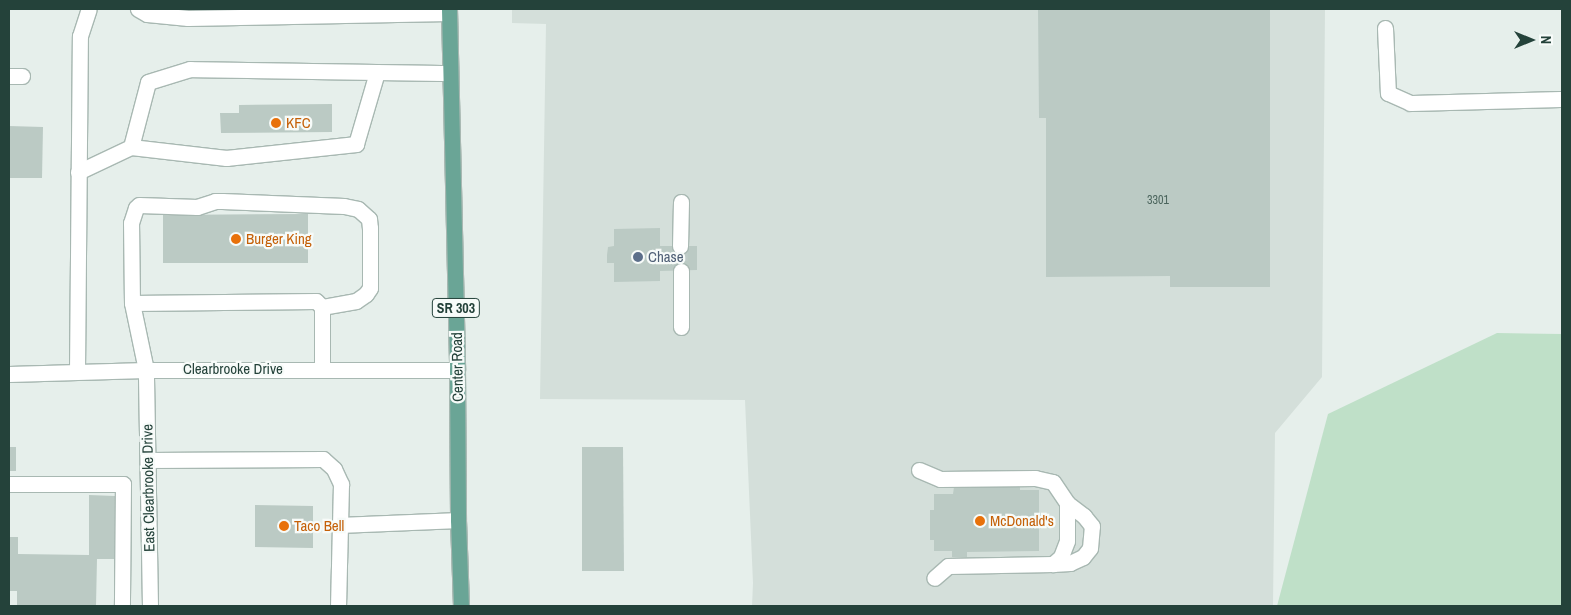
<!DOCTYPE html>
<style>
body{margin:0}
#map{position:relative;width:1571px;height:615px;overflow:hidden;background:#e6efeb;font-family:"Archivo Narrow",sans-serif}
div>[style]{position:absolute}
[style*='--x']{left:calc(var(--x)*1px);top:calc(var(--y)*1px);width:calc(var(--w)*1px);rotate:calc(var(--a)*1deg)}
.built>*{inset:0;background:#d4dfda}
.green>*{inset:0;background:#bfe0c8}
.building>*{inset:0;background:#bbcac4}
.minor-tunnel>*{height:15px;margin-top:-7.5px;transform-origin:0;background:repeating-linear-gradient(90deg,#bfccc8 0 15px,transparent 0 23px)}
.roads{filter:drop-shadow(1px 0 #a8b8b2) drop-shadow(-1px 0 #a8b8b2) drop-shadow(0 1px #a8b8b2) drop-shadow(0 -1px #a8b8b2)}
.minor>*{height:15px;margin:-7.5px;padding:0 7.5px;transform-origin:7.5px;border-radius:7.5px;background:#fff}
.major>*{height:15px;margin:-7.5px;padding:0 7.5px;transform-origin:7.5px;border-radius:7.5px;background:#6aa596}
.dots>*{width:14px;height:14px;translate:-50% -50%;box-sizing:border-box;border:2px solid #f7fbf9;border-radius:50%}
span{translate:-50% -50%;white-space:nowrap;text-align:center;line-height:1.15;-webkit-text-stroke:4.5px #f7fbf9;paint-order:stroke}
.number-label{font-size:12px;color:#4a645c}
.number-label span{-webkit-text-stroke-width:0}
.shield-label span{padding:1px 4px;background:#f7fbf9;border:1px solid;border-radius:4px;-webkit-text-stroke-width:0}
.shield-label{font-size:14px;color:#24423a;font-weight:700}
.food-label{font-size:15px;color:#c56008}
.left{translate:0 -50%;text-align:left}
.service-label{font-size:15px;color:#4e5e75}
.street-label{font-size:15px;color:#24423a}
.frame{position:absolute;inset:0;border:10px solid #24423a;pointer-events:none}
.north{position:absolute;left:1506px;top:15px;width:50px;height:50px;-webkit-text-stroke:4px #f7fbf9;paint-order:stroke;rotate:90deg;font-size:14px;font-weight:700;line-height:20px;text-align:center;color:#24423a}
.north::after{content:'';display:block;margin:auto;width:18px;height:22px;background:#24423a;clip-path:polygon(50% 0,100% 100%,50% 72%,0 100%)}
</style>
<div id="map">
<div class="built">
<i style="clip-path:polygon(512px 9px,1325px 9px,1322px 377px,1275px 433px,1273px 606px,752px 606px,753px 583px,745px 400px,540px 399px,546px 24px,512px 23px)"></i>
</div>
<div class="green">
<i style="clip-path:polygon(1497px 333px,1562px 334px,1562px 606px,1277px 606px,1328px 414px)"></i>
</div>
<div class="building">
<i style="clip-path:polygon(1038px 9px,1270px 9px,1270px 287px,1170px 287px,1170px 276px,1046px 277px,1046px 118px,1039px 118px)"></i>
<i style="clip-path:polygon(332px 104px,332px 132px,221px 133px,220px 113px,239px 113px,239px 105px)"></i>
<i style="clip-path:polygon(9px 126px,43px 127px,42px 178px,9px 178px)"></i>
<i style="clip-path:polygon(308px 214px,308px 263px,163px 263px,163px 215px)"></i>
<i style="clip-path:polygon(660px 228px,660px 246px,697px 246px,697px 270px,660px 271px,660px 281px,614px 282px,614px 263px,607px 263px,607px 255px,608px 247px,614px 246px,614px 229px)"></i>
<i style="clip-path:polygon(9px 447px,16px 447px,16px 471px,9px 471px)"></i>
<i style="clip-path:polygon(582px 447px,623px 447px,624px 571px,582px 571px)"></i>
<i style="clip-path:polygon(967px 483px,1020px 483px,1020px 490px,1039px 490px,1039px 551px,967px 552px,967px 557px,952px 557px,952px 551px,934px 551px,934px 540px,930px 540px,930px 510px,934px 510px,934px 494px,953px 494px,954px 487px,967px 487px)"></i>
<i style="clip-path:polygon(89px 495px,115px 496px,114px 559px,97px 559px,96px 606px,17px 606px,17px 591px,9px 591px,9px 537px,18px 537px,18px 554px,89px 555px)"></i>
<i style="clip-path:polygon(255px 505px,313px 506px,313px 548px,255px 547px)"></i>
</div>
<div class="minor-tunnel">
<i style="--x:680;--y:246;--w:25;--a:88"></i>
</div>
<div class="roads">
<div class="minor">
<i style="--x:138;--y:9;--w:10;--a:29"></i>
<i style="--x:147;--y:14;--w:41;--a:5.6"></i>
<i style="--x:188;--y:18;--w:261;--a:-1.1"></i>
<i style="--x:1385;--y:28;--w:65;--a:87.4"></i>
<i style="--x:1388;--y:93;--w:24;--a:24"></i>
<i style="--x:1410;--y:103;--w:152;--a:-1.5"></i>
<i style="--x:9;--y:76;--w:13;--a:0"></i>
<i style="--x:131;--y:147;--w:67;--a:-75.3"></i>
<i style="--x:148;--y:82;--w:44;--a:-17.2"></i>
<i style="--x:190;--y:69;--w:260;--a:0.9"></i>
<i style="--x:78;--y:172;--w:59;--a:-25.3"></i>
<i style="--x:131;--y:147;--w:96;--a:6.6"></i>
<i style="--x:226;--y:158;--w:131;--a:-6.1"></i>
<i style="--x:356;--y:144;--w:75;--a:-73.7"></i>
<i style="--x:680;--y:246;--w:44;--a:-88.7"></i>
<i style="--x:681;--y:271;--w:56;--a:90"></i>
<i style="--x:132;--y:303;--w:80;--a:-90.7"></i>
<i style="--x:131;--y:223;--w:16;--a:-72"></i>
<i style="--x:136;--y:208;--w:4;--a:-45"></i>
<i style="--x:139;--y:205;--w:58;--a:2"></i>
<i style="--x:197;--y:207;--w:19;--a:-18"></i>
<i style="--x:215;--y:201;--w:7;--a:0"></i>
<i style="--x:222;--y:201;--w:122;--a:2.3"></i>
<i style="--x:344;--y:206;--w:14;--a:12"></i>
<i style="--x:358;--y:209;--w:15;--a:42"></i>
<i style="--x:369;--y:219;--w:9;--a:84"></i>
<i style="--x:370;--y:228;--w:60;--a:90"></i>
<i style="--x:370;--y:288;--w:7;--a:124"></i>
<i style="--x:366;--y:294;--w:12;--a:145"></i>
<i style="--x:356;--y:301;--w:35;--a:170"></i>
<i style="--x:77;--y:371;--w:335;--a:-89.5"></i>
<i style="--x:80;--y:36;--w:28;--a:-72"></i>
<i style="--x:9;--y:374;--w:137;--a:-1.7"></i>
<i style="--x:146;--y:370;--w:311;--a:0"></i>
<i style="--x:149;--y:460;--w:174;--a:-0.3"></i>
<i style="--x:323;--y:459;--w:15;--a:42"></i>
<i style="--x:334;--y:469;--w:17;--a:65"></i>
<i style="--x:341;--y:484;--w:122;--a:91.4"></i>
<i style="--x:919;--y:470;--w:23;--a:23"></i>
<i style="--x:940;--y:479;--w:95;--a:-0.6"></i>
<i style="--x:1035;--y:478;--w:18;--a:13"></i>
<i style="--x:1053;--y:482;--w:25;--a:56"></i>
<i style="--x:1067;--y:503;--w:38;--a:90"></i>
<i style="--x:1067;--y:541;--w:17;--a:111"></i>
<i style="--x:1061;--y:557;--w:11;--a:139"></i>
<i style="--x:1053;--y:564;--w:105;--a:178.9"></i>
<i style="--x:948;--y:566;--w:18;--a:139"></i>
<i style="--x:9;--y:484;--w:114;--a:0"></i>
<i style="--x:123;--y:484;--w:122;--a:90.5"></i>
<i style="--x:340;--y:525;--w:118;--a:-2.4"></i>
<i style="--x:1053;--y:564;--w:17;--a:-3"></i>
<i style="--x:1070;--y:563;--w:14;--a:-25"></i>
<i style="--x:1083;--y:557;--w:11;--a:-52"></i>
<i style="--x:1090;--y:548;--w:22;--a:-85"></i>
<i style="--x:1092;--y:526;--w:13;--a:-129"></i>
<i style="--x:1084;--y:516;--w:21;--a:-143"></i>
<i style="--x:150;--y:606;--w:236;--a:-91"></i>
<i style="--x:146;--y:370;--w:68;--a:-101.8"></i>
<i style="--x:132;--y:303;--w:184;--a:-0.6"></i>
<i style="--x:316;--y:301;--w:8;--a:45"></i>
<i style="--x:322;--y:307;--w:62;--a:90"></i>
</div>
<div class="major">
<i style="--x:449;--y:9;--w:361;--a:88.7"></i>
<i style="--x:457;--y:370;--w:150;--a:89.6"></i>
<i style="--x:458;--y:520;--w:86;--a:88"></i>
</div>
</div>
<div class="dots">
<i style="left:276px;top:123px;background:#e8710a"></i>
<i style="left:236px;top:239px;background:#e8710a"></i>
<i style="left:638px;top:257px;background:#5c6f8a"></i>
<i style="left:980px;top:521px;background:#e8710a"></i>
<i style="left:284px;top:526px;background:#e8710a"></i>
</div>
<div class="number-label">
<span style="left:1158px;top:201px">3301</span>
</div>
<div class="shield-label">
<span style="left:456px;top:308px">SR 303</span>
</div>
<div class="food-label">
<span class="left" style="left:286px;top:123px">KFC</span>
<span class="left" style="left:246px;top:239px">Burger King</span>
<span class="left" style="left:990px;top:521px">McDonald's</span>
<span class="left" style="left:294px;top:526px">Taco Bell</span>
</div>
<div class="service-label">
<span class="left" style="left:648px;top:257px">Chase</span>
</div>
<div class="street-label">
<span style="left:457px;top:367px;rotate:-91deg">Center Road</span>
<span style="left:233px;top:369px">Clearbrooke Drive</span>
<span style="left:148px;top:488px;rotate:-91deg">East Clearbrooke Drive</span>
</div>
<div class="frame"></div>
<div class="north">N</div>
</div>
